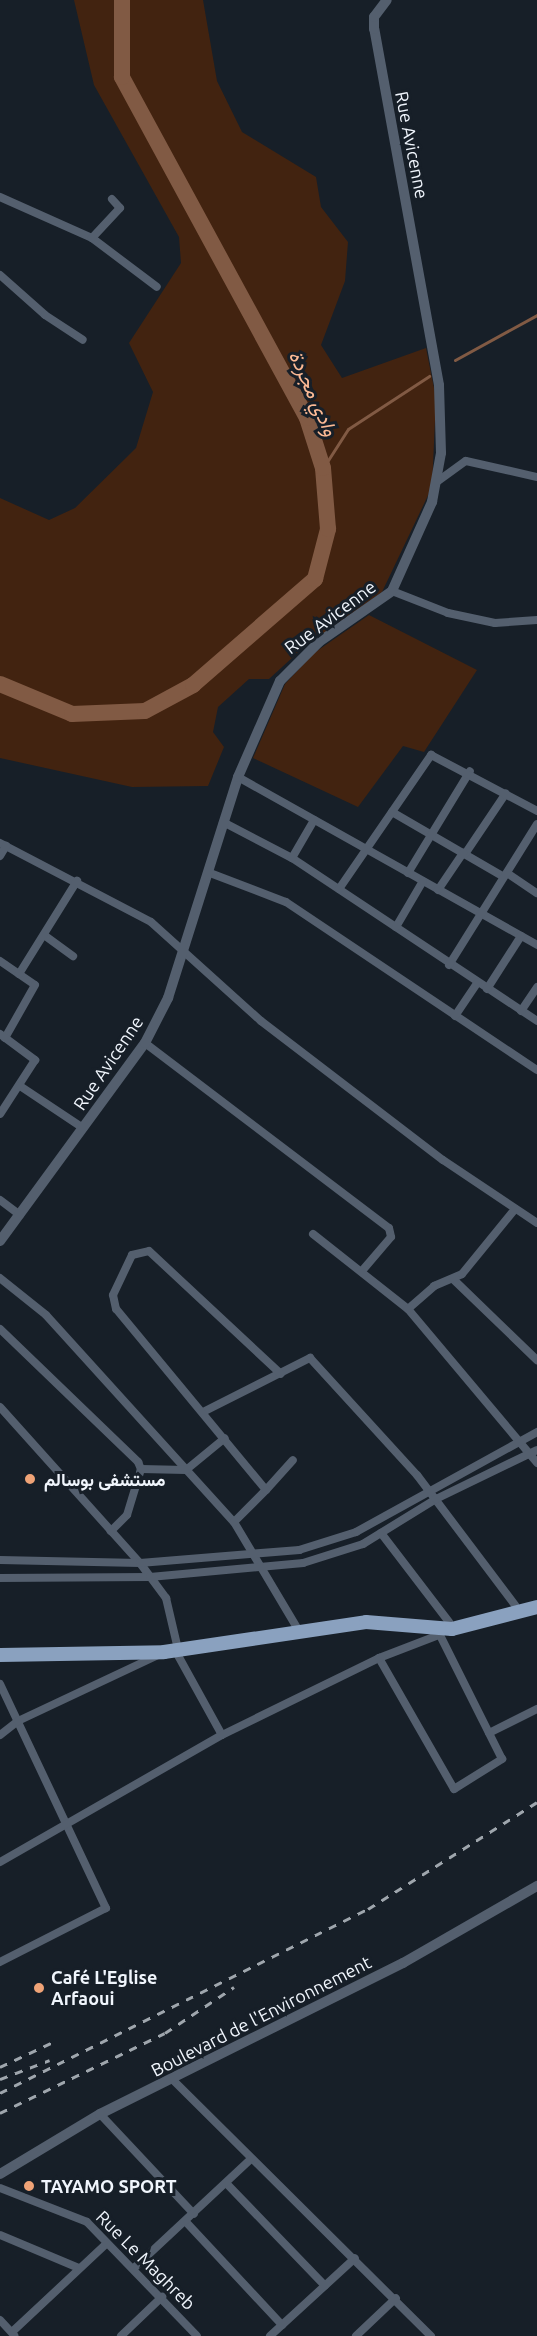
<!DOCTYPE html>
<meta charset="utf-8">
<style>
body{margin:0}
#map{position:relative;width:537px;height:2336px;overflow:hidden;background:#171f28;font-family:Ubuntu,Vazirmatn,sans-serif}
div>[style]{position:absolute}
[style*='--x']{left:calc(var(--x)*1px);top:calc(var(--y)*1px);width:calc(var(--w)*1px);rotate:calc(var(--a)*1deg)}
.green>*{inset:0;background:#422310}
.stream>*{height:3px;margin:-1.5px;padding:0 1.5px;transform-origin:1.5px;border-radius:1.5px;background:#815a44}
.river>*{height:16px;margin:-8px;padding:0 8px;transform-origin:8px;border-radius:8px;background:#815a44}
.minor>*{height:8px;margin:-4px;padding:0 4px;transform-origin:4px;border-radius:4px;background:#545f6e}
.tertiary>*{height:10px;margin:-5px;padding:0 5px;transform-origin:5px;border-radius:5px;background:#545f6e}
.primary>*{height:14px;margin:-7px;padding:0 7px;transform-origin:7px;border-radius:7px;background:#8aa1bf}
.rail>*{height:3px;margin-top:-1.5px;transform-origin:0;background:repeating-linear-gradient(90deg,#9fa6ad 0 8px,transparent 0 16px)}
.dots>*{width:16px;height:16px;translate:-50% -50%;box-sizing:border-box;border:3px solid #171f28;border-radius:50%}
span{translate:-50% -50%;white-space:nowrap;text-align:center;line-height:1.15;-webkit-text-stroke:6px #171f28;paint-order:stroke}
.street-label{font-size:18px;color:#f0f5fc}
.poi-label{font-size:18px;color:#f0f5fc;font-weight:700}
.left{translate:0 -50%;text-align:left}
.water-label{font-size:20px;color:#fcba95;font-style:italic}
</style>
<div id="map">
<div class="green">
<i style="clip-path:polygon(74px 0,203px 0,217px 81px,242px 132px,316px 177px,321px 207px,348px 242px,345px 281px,321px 345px,342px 378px,426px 348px,436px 398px,432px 487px,382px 592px,304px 647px,269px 679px,249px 679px,218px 707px,213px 732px,224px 747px,208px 786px,132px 787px,0 758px,0 498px,49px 520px,75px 508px,136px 448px,153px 392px,129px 343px,181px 263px,179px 237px,94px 85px)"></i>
<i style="clip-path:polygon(369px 615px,477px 670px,424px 752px,403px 746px,358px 807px,253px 758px,285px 684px,314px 653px)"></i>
</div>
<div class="stream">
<i style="--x:455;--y:360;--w:94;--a:-28.8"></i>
<i style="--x:323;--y:468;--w:46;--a:-57.3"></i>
<i style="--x:348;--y:429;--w:97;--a:-33.2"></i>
</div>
<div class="river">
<i style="--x:0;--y:684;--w:78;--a:22.6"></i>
<i style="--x:72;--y:714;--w:73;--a:-2.4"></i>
<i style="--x:145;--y:711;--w:55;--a:-28.4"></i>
<i style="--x:193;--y:685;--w:162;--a:-41"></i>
<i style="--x:315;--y:579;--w:52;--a:-75.4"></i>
<i style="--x:328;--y:529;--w:61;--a:-94.7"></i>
<i style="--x:323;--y:468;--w:52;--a:-107.7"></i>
<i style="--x:307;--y:418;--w:388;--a:-118.5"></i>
<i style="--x:122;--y:77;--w:77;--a:-90"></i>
</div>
<div class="minor">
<i style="--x:0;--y:197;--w:101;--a:24"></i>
<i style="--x:92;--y:238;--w:81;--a:37"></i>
<i style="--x:92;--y:238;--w:41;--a:-47"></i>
<i style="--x:120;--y:208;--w:12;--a:-132"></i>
<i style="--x:0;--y:275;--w:60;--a:41.6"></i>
<i style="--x:45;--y:315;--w:45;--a:33.3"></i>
<i style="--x:438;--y:481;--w:34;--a:-36"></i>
<i style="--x:466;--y:461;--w:73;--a:12.7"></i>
<i style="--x:392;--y:591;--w:60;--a:21.4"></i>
<i style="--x:448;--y:613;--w:48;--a:12"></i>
<i style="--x:495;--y:623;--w:42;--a:-4.1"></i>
<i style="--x:238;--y:777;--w:343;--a:29.3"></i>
<i style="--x:392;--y:812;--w:129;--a:30.1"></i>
<i style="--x:223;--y:822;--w:78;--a:27.6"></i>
<i style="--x:292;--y:858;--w:294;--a:33.6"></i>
<i style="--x:0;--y:843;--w:170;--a:27.6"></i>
<i style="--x:151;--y:922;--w:148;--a:42"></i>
<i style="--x:261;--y:1021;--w:229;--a:37.4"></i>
<i style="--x:443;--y:1160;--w:113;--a:33.8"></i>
<i style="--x:465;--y:854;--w:73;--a:-56.1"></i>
<i style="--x:0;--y:856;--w:12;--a:-59"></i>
<i style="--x:292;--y:858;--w:44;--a:-59.9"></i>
<i style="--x:210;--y:873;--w:81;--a:20.9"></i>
<i style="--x:286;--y:902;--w:302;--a:33.8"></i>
<i style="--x:408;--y:873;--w:119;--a:-58.7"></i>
<i style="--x:507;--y:873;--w:36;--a:34"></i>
<i style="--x:339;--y:889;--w:163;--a:-55.5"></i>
<i style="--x:431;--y:755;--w:120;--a:27.8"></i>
<i style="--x:438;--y:890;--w:45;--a:-56"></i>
<i style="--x:396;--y:927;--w:53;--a:-59.6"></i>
<i style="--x:44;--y:935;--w:36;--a:36"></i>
<i style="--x:0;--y:961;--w:42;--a:34.4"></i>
<i style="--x:35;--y:985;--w:61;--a:119.5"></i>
<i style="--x:449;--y:965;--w:166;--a:-58"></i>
<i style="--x:19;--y:974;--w:110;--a:-58.1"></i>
<i style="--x:487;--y:989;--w:63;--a:-57.3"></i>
<i style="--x:521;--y:1011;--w:29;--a:-56"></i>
<i style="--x:455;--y:1016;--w:40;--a:-56"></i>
<i style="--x:0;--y:1034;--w:44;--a:36.6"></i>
<i style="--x:35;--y:1060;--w:64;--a:122.9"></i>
<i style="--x:145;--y:1043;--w:306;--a:37.2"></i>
<i style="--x:389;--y:1228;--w:9;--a:77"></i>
<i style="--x:391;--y:1237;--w:45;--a:130.5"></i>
<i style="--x:20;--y:1086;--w:76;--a:33.7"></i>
<i style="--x:0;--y:1200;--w:25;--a:37"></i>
<i style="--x:313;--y:1234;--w:121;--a:38.3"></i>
<i style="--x:408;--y:1309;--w:201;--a:50"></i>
<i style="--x:0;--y:1278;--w:59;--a:38.8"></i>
<i style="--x:46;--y:1315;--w:280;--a:47.8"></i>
<i style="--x:234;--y:1522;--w:127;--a:59.2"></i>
<i style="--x:453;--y:1279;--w:117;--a:44"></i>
<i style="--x:408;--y:1309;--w:35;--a:-41"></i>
<i style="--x:434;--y:1286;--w:30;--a:-23"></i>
<i style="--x:462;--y:1274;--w:84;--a:-50.8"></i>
<i style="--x:0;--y:1329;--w:192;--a:43.9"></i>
<i style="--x:138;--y:1462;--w:8;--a:67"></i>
<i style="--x:141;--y:1469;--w:48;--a:106.9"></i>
<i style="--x:127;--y:1515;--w:23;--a:135"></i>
<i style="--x:0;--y:1407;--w:210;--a:48.1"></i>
<i style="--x:140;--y:1563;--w:44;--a:53.4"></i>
<i style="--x:166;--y:1598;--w:52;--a:76.8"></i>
<i style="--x:205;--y:1411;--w:118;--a:-26.8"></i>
<i style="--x:310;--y:1358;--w:159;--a:47.6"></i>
<i style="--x:417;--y:1475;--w:163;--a:53"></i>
<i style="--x:141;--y:1469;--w:45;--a:1.3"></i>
<i style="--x:186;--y:1470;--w:50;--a:-39.4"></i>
<i style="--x:266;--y:1490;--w:40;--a:-48"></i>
<i style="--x:234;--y:1522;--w:45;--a:-45"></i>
<i style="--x:266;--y:1490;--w:235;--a:-129.6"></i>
<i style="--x:116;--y:1309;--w:14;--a:-102"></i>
<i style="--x:113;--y:1295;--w:44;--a:-64.6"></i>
<i style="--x:132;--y:1255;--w:17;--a:-13"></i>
<i style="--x:149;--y:1251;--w:180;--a:43"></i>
<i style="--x:381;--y:1533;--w:112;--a:52.6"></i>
<i style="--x:0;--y:1560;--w:140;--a:1.2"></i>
<i style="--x:140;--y:1563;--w:160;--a:-4.7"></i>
<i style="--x:299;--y:1550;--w:60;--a:-17.5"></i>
<i style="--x:356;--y:1532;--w:207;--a:-28.9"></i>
<i style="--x:0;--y:1578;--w:150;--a:-0.4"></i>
<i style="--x:150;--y:1577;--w:154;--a:-5.2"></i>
<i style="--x:303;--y:1563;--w:63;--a:-17.6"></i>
<i style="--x:363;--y:1544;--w:86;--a:-31.7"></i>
<i style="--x:436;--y:1499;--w:112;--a:-25.9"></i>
<i style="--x:175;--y:1650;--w:97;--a:61.1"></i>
<i style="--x:379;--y:1658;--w:151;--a:60.2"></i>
<i style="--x:454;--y:1789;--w:57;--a:-32"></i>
<i style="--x:502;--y:1759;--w:143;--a:-116.6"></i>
<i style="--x:0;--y:1684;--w:248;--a:64.7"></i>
<i style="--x:106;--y:1908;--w:119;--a:153"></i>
<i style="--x:489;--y:1733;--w:54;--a:-26.6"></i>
<i style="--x:0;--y:1735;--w:23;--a:-38"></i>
<i style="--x:18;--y:1721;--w:155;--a:-25.2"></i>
<i style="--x:0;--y:1862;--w:256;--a:-29.8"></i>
<i style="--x:222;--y:1735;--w:175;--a:-26.1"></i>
<i style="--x:379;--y:1658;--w:64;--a:-21"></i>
<i style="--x:172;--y:2079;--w:365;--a:44.8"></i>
<i style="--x:100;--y:2114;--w:137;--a:46.8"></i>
<i style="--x:227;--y:2184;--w:141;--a:46.1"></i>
<i style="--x:0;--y:2188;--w:93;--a:21.3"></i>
<i style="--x:87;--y:2222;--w:158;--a:46"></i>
<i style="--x:186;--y:2222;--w:141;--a:47"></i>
<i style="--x:0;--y:2235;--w:86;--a:22.7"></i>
<i style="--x:134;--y:2268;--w:160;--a:-43"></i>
<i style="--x:0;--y:2320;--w:21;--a:47"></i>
<i style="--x:12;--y:2332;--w:130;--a:-43.1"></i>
<i style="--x:121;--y:2336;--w:57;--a:-43.6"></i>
<i style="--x:270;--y:2336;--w:115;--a:-42.5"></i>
<i style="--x:356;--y:2336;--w:55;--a:-43.5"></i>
</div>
<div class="tertiary">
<i style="--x:0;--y:1241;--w:245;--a:-53.8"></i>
<i style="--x:145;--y:1043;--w:51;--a:-62.9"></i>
<i style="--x:168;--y:998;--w:232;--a:-72.4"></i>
<i style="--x:238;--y:777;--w:105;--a:-66.4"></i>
<i style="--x:280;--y:681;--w:55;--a:-45"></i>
<i style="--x:319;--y:642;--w:89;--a:-34.9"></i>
<i style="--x:392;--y:591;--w:98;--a:-65.8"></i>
<i style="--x:432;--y:502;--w:50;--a:-79.6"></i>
<i style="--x:441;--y:453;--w:68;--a:-91.7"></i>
<i style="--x:439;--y:385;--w:362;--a:-100.3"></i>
<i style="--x:374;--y:29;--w:12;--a:-90"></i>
<i style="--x:374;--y:17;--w:21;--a:-53"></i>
<i style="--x:0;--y:2174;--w:117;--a:-31"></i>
<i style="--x:100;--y:2114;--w:339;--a:-26.5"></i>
<i style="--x:403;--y:1963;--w:155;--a:-29.9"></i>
</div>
<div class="primary">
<i style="--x:0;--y:1655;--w:164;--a:-1"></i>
<i style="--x:164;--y:1652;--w:204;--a:-8.4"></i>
<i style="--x:366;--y:1622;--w:86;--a:4.7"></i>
<i style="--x:452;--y:1629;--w:88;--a:-14.5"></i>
</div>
<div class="rail">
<i style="--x:0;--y:2067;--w:59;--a:-25.3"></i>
<i style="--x:0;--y:2079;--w:53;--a:-20.8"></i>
<i style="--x:0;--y:2093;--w:411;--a:-26.6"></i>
<i style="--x:368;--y:1909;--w:200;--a:-32.3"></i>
<i style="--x:0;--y:2113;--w:183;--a:-25.9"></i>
<i style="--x:165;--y:2033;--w:83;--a:-33.7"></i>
</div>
<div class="dots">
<i style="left:30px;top:1479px;background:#efa377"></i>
<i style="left:39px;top:1988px;background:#efa377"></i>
<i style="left:29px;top:2186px;background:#efa377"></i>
</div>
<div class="street-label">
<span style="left:412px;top:145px;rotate:79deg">Rue Avicenne</span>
<span style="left:330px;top:617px;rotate:-37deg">Rue Avicenne</span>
<span style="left:108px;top:1063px;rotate:-56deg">Rue Avicenne</span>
<span style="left:261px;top:2016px;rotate:-27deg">Boulevard de l'Environnement</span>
<span style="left:146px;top:2260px;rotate:45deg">Rue Le Maghreb</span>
</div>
<div class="poi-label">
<span class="left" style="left:44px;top:1479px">مستشفى بوسالم</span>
<span class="left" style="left:51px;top:1988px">Café L'Eglise<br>Arfaoui</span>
<span class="left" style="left:41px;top:2186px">TAYAMO SPORT</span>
</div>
<div class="water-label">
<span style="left:314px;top:393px;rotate:66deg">وادي مجردة</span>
</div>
</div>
